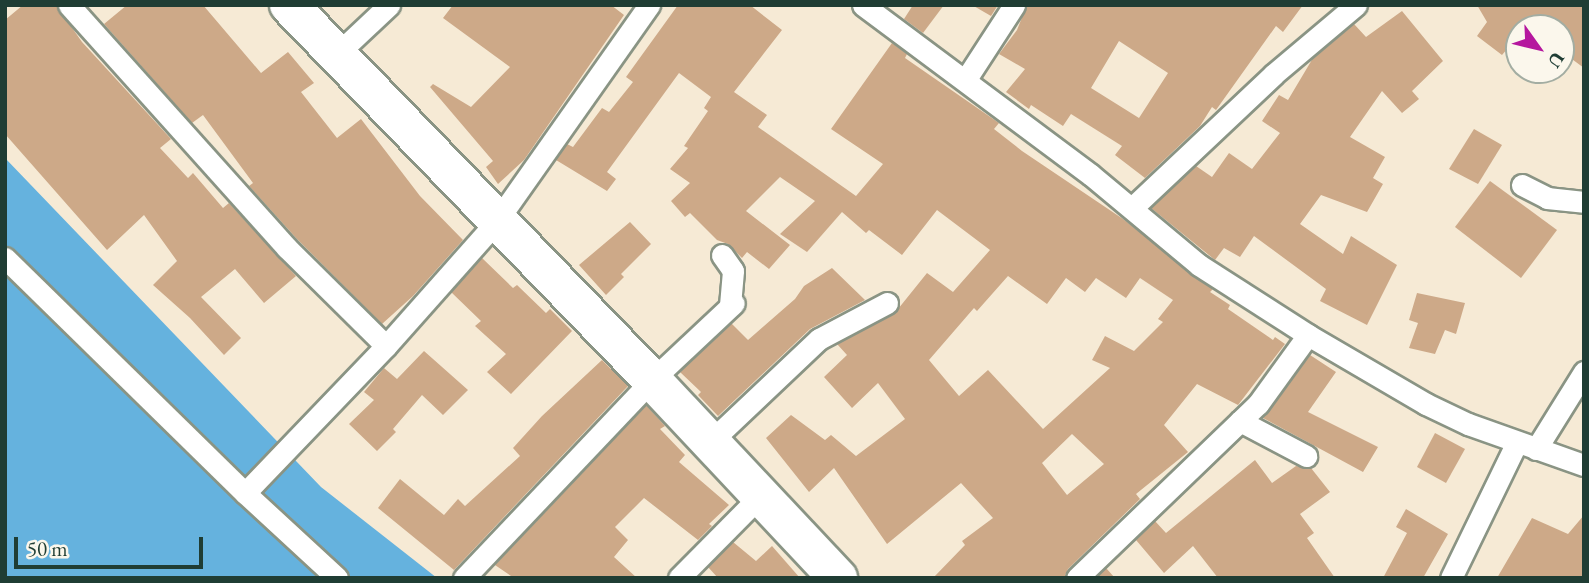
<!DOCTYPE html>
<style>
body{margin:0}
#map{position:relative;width:1589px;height:583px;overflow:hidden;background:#f6ead5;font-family:"EB Garamond",serif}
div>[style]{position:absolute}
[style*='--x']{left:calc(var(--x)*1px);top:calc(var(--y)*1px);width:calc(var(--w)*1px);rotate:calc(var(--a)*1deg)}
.water>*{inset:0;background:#65b2de}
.building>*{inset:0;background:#cda988}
.roads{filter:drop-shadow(2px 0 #8a9484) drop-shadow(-2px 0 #8a9484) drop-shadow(0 2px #8a9484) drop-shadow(0 -2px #8a9484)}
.street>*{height:21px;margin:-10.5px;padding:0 10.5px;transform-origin:10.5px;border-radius:10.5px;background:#fff}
.highway>*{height:38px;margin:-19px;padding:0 19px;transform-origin:19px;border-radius:19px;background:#fff}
span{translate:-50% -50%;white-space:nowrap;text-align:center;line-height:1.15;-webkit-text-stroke:6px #fbf7ec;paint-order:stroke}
.frame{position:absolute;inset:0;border:7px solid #1f3d34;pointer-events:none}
.north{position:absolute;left:1505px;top:14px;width:70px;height:70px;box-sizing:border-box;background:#fbf7ec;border:2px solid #a3ada2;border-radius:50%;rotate:124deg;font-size:19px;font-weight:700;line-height:28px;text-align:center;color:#1f3d34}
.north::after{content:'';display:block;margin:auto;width:24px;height:32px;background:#b5179e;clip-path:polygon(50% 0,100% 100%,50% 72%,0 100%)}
.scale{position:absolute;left:14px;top:537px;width:189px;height:32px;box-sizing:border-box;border:4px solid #1f3d34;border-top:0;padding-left:9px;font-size:21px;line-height:24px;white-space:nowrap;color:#1f3d34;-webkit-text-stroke:5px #fbf7ec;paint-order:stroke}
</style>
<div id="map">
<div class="water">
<i style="clip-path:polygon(5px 158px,321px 487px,437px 578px,5px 578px)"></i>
</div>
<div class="building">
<i style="clip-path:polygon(23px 5px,56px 5px,82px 42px,171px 139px,160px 148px,188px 178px,193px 173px,223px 208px,229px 203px,296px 276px,264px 303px,235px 269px,201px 297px,241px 338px,224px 355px,190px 318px,153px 285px,177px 261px,144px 215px,107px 250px,5px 134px,5px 20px)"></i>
<i style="clip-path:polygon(127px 5px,203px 5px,261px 73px,288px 52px,314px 83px,301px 92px,337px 138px,361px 119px,420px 196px,463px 240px,413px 296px,382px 324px,297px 239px,249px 186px,253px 183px,203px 115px,192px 123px,104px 24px)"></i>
<i style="clip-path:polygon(453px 5px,611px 5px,624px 15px,524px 160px,498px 184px,486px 167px,493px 161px,430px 87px,433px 84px,471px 107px,510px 67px,443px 18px)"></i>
<i style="clip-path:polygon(evenodd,678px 5px,750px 5px,782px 30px,734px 92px,767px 115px,758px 127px,856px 196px,883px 164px,831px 129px,892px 43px,907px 54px,905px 58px,999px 123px,994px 129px,1022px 151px,1123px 219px,1213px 289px,1210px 292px,1230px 305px,1228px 309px,1273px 340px,1275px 337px,1285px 344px,1238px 405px,1197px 384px,1164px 425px,1188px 452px,1136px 494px,1140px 499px,1068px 569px,1064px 578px,933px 578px,965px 545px,962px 541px,993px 518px,961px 483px,887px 544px,834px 468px,809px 492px,766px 438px,791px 415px,825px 440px,831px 435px,856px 456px,905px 419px,878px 383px,852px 408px,824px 377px,847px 355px,837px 344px,894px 314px,927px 273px,953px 292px,990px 250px,937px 210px,902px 255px,869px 230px,866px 233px,842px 212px,807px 252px,780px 234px,815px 201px,780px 177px,746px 211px,790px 245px,769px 269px,747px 252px,742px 258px,728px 244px,717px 240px,690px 213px,685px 217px,671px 201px,690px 183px,670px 169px,688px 148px,684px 146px,708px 111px,704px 108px,711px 97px,679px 73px,607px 172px,616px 179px,607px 191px,556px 160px,567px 144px,573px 147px,602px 108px,609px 112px,633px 82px,626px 77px,678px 5px,1008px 276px,1047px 304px,1066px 278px,1085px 292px,1096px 278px,1126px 298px,1140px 278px,1173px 300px,1158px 319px,1163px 322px,1134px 351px,1105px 336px,1092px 360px,1110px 368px,1043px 429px,988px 370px,959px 396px,929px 360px,974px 308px,977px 311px,1008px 276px,678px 5px,1072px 434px,1104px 464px,1067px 495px,1042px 463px,1072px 434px)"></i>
<i style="clip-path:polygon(913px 5px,944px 5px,923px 33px,904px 19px)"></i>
<i style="clip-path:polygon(972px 5px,998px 5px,991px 16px)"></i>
<i style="clip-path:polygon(evenodd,1027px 5px,1303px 5px,1283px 32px,1276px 26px,1216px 110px,1212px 107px,1200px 126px,1145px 178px,1115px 155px,1122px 146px,1071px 114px,1063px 126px,1031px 105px,1029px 109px,1006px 92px,1025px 69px,999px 54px,1017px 30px,1027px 5px,1119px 41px,1168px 73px,1139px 118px,1091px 88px,1119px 41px)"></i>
<i style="clip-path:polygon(1477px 5px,1584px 5px,1584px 68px,1561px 51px,1561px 28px,1519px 28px,1519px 35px,1502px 55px,1477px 36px,1487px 22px)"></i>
<i style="clip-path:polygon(1402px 11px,1443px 61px,1412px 91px,1419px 99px,1402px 113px,1382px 91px,1350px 137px,1385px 157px,1373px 178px,1383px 184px,1367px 212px,1321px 195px,1300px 224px,1343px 254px,1351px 236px,1397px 265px,1367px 325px,1320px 301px,1326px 289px,1254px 236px,1240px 257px,1224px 248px,1215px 260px,1151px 208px,1196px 166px,1212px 177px,1229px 153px,1252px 169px,1280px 133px,1262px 121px,1279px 95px,1288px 100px,1313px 58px,1354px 24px,1366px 37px)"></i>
<i style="clip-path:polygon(1474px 129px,1502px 145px,1478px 184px,1449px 169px)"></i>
<i style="clip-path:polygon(1490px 181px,1557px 230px,1521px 278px,1455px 227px)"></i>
<i style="clip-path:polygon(630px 222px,651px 244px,621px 274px,624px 277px,606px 295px,579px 265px)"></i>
<i style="clip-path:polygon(482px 258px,513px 288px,517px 285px,546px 313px,550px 309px,572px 331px,511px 394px,487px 372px,506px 354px,475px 326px,481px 321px,451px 292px)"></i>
<i style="clip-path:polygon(832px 268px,865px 300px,810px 329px,718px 416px,698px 395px,701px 392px,680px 372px,731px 323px,748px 340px,795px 299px,804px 286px)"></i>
<i style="clip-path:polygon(1417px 293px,1465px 303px,1456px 334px,1445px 330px,1435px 354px,1409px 348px,1418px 323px,1409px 320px)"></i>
<i style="clip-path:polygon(424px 351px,468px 390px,443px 415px,422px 395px,393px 429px,396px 432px,377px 451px,349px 424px,374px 400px,364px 392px,384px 368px,397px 379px)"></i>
<i style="clip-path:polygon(1310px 355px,1336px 372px,1308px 412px,1378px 447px,1363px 472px,1263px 418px)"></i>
<i style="clip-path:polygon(602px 360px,628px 386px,454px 570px,378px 508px,400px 479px,444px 515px,458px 499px,465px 506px,520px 456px,513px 448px,542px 416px)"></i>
<i style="clip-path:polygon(646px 405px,665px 426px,660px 429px,685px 455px,679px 462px,729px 505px,709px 524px,712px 526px,698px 540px,644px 498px,615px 527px,628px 540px,614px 557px,637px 578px,514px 578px,495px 565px)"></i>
<i style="clip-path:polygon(1435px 433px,1465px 449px,1446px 483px,1417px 467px)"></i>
<i style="clip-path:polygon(1255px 460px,1272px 483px,1296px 466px,1311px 468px,1330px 492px,1300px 514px,1314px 533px,1307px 538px,1335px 578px,1218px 578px,1193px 546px,1164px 573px,1136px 540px,1155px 521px,1166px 533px)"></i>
<i style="clip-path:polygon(1406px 509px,1448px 534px,1423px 578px,1383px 578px,1407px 533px,1396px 527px)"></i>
<i style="clip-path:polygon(1584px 515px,1584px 578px,1497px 578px,1532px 518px,1568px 534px)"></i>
<i style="clip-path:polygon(733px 542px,756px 561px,772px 546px,800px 578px,718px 578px,708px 567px)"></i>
<i style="clip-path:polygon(1106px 568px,1115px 578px,1096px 578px)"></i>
</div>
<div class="roads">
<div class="street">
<i style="--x:69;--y:5;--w:326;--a:48.1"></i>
<i style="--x:287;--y:248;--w:139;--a:44.7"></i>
<i style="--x:863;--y:5;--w:284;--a:36.7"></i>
<i style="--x:1091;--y:175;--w:141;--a:39.8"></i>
<i style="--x:1199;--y:265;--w:130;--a:32.7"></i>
<i style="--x:1308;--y:335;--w:137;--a:30.3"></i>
<i style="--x:1426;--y:404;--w:47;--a:25.5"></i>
<i style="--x:1468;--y:424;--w:123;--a:19.5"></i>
<i style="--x:336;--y:55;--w:73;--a:-43.3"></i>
<i style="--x:966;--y:79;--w:88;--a:-57"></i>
<i style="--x:1522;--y:185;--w:28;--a:27"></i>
<i style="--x:1547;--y:198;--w:37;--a:6"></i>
<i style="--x:1132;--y:208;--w:195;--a:-43.3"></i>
<i style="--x:1274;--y:74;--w:107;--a:-40.1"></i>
<i style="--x:722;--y:255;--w:19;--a:55"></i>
<i style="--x:733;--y:271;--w:35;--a:95"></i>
<i style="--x:5;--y:258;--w:336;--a:44.4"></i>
<i style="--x:245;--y:493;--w:125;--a:42.7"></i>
<i style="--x:1240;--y:421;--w:75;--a:27.9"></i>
<i style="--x:710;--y:442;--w:150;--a:-43.4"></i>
<i style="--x:819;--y:339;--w:77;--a:-27.9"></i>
<i style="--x:1536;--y:449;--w:91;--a:-58.1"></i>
<i style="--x:245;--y:493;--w:204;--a:-46.2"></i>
<i style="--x:386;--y:346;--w:166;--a:-48.4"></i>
<i style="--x:496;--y:222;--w:266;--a:-54.8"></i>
<i style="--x:464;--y:578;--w:273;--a:-46.5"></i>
<i style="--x:652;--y:380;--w:112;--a:-43.2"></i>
<i style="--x:679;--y:578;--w:117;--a:-45.3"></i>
<i style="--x:1077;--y:578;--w:251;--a:-43.9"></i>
<i style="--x:1258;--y:404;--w:85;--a:-54.1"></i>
<i style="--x:1451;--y:578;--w:151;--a:-64.1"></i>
</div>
<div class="highway">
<i style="--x:289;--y:5;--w:522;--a:45.93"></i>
<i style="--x:652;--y:380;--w:272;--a:46.8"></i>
</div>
</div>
<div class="frame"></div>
<div class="north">U</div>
<div class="scale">50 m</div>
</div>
